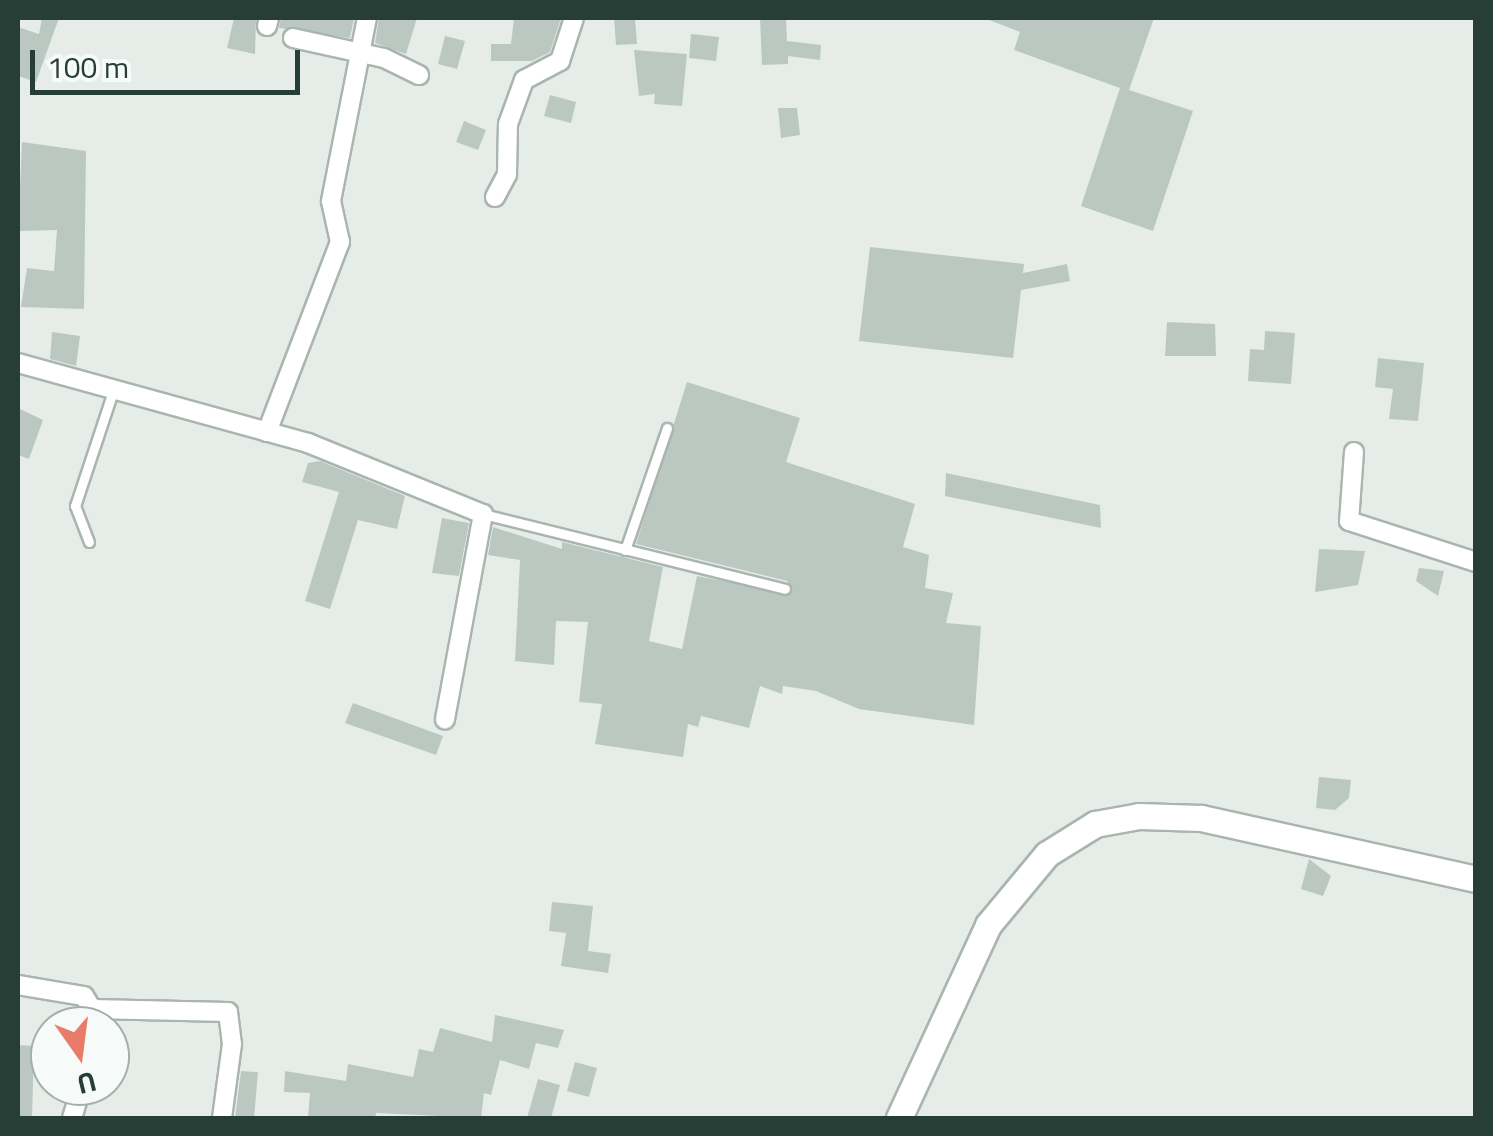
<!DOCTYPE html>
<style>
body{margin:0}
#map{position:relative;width:1493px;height:1136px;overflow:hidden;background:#e6ede9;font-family:"Titillium Web",sans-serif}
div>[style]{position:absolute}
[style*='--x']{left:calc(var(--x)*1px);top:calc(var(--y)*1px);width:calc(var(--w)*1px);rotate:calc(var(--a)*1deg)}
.building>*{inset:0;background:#bbc8c2}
.roads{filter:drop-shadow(2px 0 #a9b5af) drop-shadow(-2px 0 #a9b5af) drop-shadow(0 2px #a9b5af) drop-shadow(0 -2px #a9b5af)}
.lane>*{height:9px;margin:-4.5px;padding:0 4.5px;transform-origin:4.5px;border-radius:4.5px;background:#fff}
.street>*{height:18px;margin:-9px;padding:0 9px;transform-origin:9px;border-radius:9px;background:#fff}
.secondary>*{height:25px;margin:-12.5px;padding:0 12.5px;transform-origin:12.5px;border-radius:12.5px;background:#fff}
span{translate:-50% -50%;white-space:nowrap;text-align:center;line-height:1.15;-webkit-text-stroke:8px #f6faf8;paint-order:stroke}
.frame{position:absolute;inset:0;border:20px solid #263e35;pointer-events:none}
.north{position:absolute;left:30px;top:1006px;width:100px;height:100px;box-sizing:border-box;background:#f6faf8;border:2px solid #a3afaa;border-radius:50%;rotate:166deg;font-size:28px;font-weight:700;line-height:40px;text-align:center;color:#263e35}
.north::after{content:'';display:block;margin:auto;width:35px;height:45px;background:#e87b69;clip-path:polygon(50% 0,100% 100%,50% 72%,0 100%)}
.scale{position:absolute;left:30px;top:50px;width:270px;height:45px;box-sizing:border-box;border:5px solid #263e35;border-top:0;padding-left:12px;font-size:30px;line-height:35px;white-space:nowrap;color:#263e35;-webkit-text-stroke:8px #f6faf8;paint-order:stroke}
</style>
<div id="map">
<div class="building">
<i style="clip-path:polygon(42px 18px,59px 18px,36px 82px,18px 76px,18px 27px,39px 34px)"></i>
<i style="clip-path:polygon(234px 18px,256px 18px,255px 54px,227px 48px)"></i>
<i style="clip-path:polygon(281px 18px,354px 18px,350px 38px,279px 28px)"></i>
<i style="clip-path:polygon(379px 18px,417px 18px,406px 54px,375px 43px)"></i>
<i style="clip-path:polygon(514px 18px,561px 18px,550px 52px,532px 61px,491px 61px,491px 44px,511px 44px)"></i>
<i style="clip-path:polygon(614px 18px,635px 18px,637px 44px,616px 45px)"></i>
<i style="clip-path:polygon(760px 18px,786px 18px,787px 41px,821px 45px,820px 60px,788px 56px,788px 64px,762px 65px)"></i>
<i style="clip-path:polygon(984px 18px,1154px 18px,1129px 90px,1193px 111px,1153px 231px,1081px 206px,1120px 88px,1014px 50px,1020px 32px)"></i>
<i style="clip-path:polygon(691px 34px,719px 37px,716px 61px,689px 58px)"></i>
<i style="clip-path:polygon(445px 36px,465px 41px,457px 69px,438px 64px)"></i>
<i style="clip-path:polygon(634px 50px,687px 54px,682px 106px,654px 104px,655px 94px,639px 96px)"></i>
<i style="clip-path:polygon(550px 95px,576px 102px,571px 123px,544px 116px)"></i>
<i style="clip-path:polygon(778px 108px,797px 108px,800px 135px,781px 138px)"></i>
<i style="clip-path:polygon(464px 121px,486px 130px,478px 150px,456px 142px)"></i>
<i style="clip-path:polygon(22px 142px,86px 151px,84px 309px,21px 307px,27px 268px,54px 271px,57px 230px,18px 231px)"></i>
<i style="clip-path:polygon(870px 247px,1024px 264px,1023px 273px,1067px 264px,1070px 281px,1021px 290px,1013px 358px,859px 341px)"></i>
<i style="clip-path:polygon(1167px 322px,1215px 324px,1216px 356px,1165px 356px)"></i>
<i style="clip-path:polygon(1265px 331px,1295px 333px,1291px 384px,1248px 381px,1250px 349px,1264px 350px)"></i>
<i style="clip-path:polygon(52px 332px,80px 336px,76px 366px,50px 359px)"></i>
<i style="clip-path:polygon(1378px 358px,1424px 363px,1418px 421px,1389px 419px,1393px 389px,1375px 387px)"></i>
<i style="clip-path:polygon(687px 382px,800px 418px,786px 462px,915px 504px,903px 547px,929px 555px,925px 588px,953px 593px,946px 623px,981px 626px,974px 725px,859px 709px,816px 691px,783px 686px,782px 694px,760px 686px,749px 728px,701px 716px,698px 727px,688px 724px,683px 757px,595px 744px,602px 704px,579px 702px,588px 622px,556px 621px,554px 665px,515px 661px,520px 560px,488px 555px,493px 527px,562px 549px,562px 542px,663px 567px,649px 641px,682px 649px,697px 576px,791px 594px,787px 581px,636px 544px)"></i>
<i style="clip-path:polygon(18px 408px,43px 420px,29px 459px,18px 455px)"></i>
<i style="clip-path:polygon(320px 461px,405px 496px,397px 529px,358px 520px,330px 609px,305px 601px,339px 492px,302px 482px,308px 463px)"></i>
<i style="clip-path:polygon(946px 473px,1100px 505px,1101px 528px,945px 496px)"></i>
<i style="clip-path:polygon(442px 518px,469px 523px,459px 576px,432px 573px)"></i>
<i style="clip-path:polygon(1319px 549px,1365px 551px,1358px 585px,1315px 592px)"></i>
<i style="clip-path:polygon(1419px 568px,1444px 571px,1438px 596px,1416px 581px)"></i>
<i style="clip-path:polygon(353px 703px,443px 736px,436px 755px,345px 723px)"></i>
<i style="clip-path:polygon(1319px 777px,1351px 780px,1349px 798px,1335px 810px,1316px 808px)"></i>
<i style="clip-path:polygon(1309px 859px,1331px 876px,1323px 896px,1301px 889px)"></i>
<i style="clip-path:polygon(552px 902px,593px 906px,588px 951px,611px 954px,608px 973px,561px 966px,566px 933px,549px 931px)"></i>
<i style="clip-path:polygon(495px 1015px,564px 1030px,558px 1048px,536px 1043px,529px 1069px,500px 1060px,491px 1095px,484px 1093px,481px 1118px,376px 1113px,375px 1118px,308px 1118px,310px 1093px,284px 1092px,285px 1071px,346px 1081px,348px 1064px,413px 1077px,419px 1049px,433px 1052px,440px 1028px,492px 1042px)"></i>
<i style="clip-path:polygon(18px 1045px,34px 1046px,32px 1118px,18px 1118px)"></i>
<i style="clip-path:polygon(575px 1062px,597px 1068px,589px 1097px,567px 1091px)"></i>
<i style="clip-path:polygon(241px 1071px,258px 1072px,254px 1118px,235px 1118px)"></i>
<i style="clip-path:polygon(538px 1079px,560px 1085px,551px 1118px,527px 1118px)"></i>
</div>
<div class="roads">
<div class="lane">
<i style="--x:483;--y:514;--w:311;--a:13.9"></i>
<i style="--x:89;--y:542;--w:39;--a:-111"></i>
<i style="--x:75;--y:506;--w:118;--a:-71.7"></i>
<i style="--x:625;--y:550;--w:129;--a:-71"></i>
</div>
<div class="street">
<i style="--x:267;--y:26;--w:8;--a:-76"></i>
<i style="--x:293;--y:38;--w:93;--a:12.4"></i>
<i style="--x:384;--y:58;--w:39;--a:26"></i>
<i style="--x:495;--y:197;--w:26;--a:-62"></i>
<i style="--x:507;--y:174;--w:50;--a:-88.9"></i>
<i style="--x:508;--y:124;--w:47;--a:-70"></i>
<i style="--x:524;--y:80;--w:41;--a:-27.8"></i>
<i style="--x:560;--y:61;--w:45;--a:-72"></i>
<i style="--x:18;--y:363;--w:301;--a:15.4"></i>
<i style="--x:308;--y:443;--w:189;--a:22.1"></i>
<i style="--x:483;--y:514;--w:209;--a:100.5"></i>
<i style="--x:267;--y:432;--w:204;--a:-69"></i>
<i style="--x:340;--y:242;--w:42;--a:-102.4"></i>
<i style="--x:331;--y:201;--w:187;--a:-78.9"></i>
<i style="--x:1354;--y:452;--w:69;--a:94.1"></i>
<i style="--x:1349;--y:521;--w:133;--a:17.9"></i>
<i style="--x:18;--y:985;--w:67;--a:9.5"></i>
<i style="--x:84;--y:996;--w:15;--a:58"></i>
<i style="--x:92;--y:1009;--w:17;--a:97"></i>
<i style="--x:92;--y:1009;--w:136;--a:1.3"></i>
<i style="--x:228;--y:1012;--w:32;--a:83"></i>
<i style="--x:232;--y:1044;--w:75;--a:97.7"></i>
<i style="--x:72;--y:1118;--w:34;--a:-73"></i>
</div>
<div class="secondary">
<i style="--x:899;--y:1118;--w:213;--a:-65.2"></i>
<i style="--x:988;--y:925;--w:92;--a:-50.3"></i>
<i style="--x:1047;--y:854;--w:57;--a:-32"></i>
<i style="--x:1095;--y:824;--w:45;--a:-10.3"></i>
<i style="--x:1139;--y:816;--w:62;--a:1.8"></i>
<i style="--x:1201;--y:818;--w:282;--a:12.5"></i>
</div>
</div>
<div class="frame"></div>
<div class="north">U</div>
<div class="scale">100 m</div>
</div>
